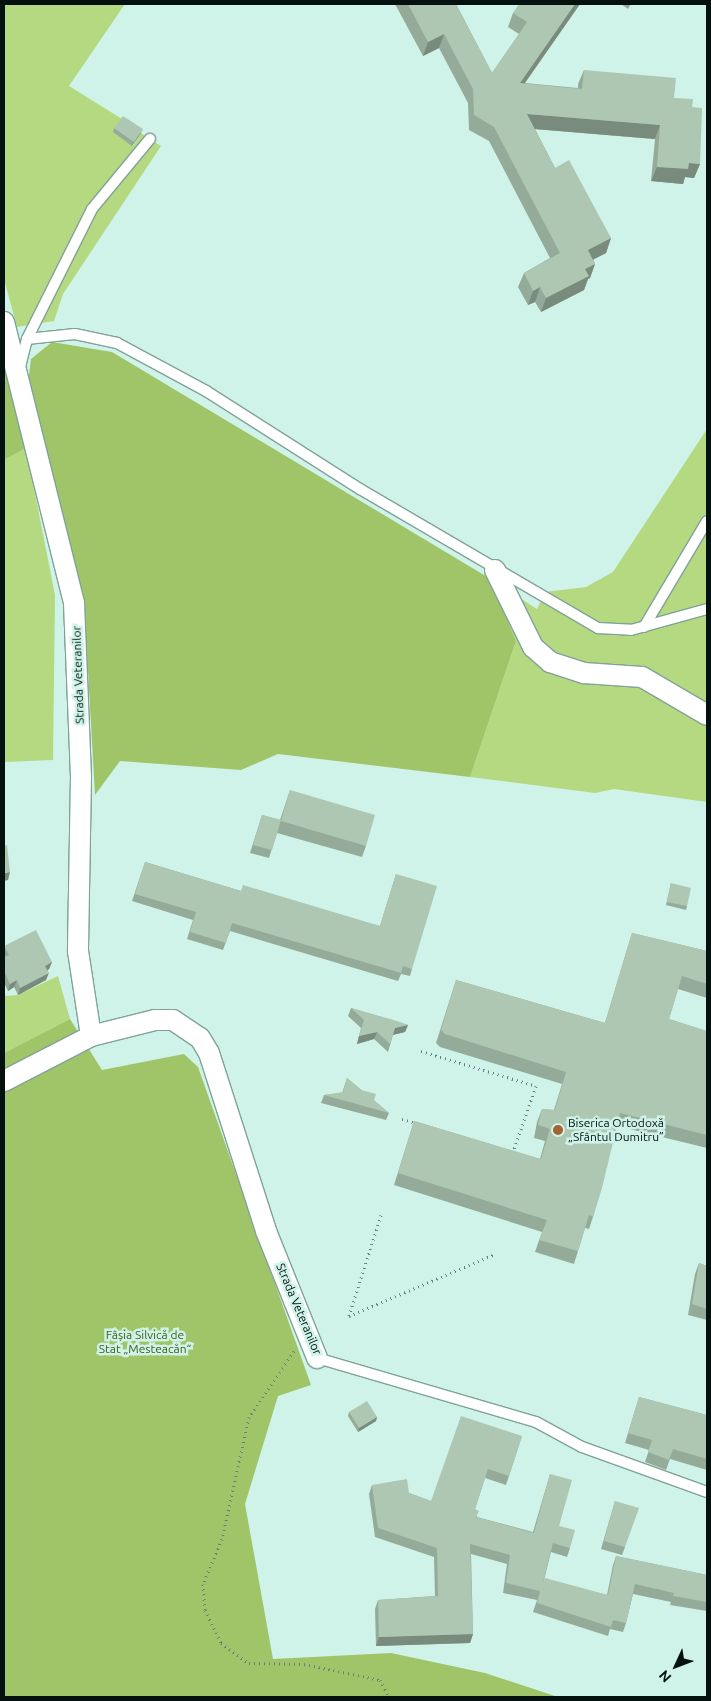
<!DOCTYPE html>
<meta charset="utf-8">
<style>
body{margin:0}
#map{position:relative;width:711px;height:1701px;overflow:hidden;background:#cff3e8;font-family:Ubuntu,sans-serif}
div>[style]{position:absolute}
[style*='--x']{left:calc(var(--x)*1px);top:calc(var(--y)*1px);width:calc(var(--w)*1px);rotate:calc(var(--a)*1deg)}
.green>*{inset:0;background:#b4d980}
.forest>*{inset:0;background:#a0c569}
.path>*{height:3px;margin-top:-1.5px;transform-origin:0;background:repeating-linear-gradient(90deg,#698079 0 1px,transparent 0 5px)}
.roads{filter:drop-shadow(1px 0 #80a298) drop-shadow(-1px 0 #80a298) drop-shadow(0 1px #80a298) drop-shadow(0 -1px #80a298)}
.service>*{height:10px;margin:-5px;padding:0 5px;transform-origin:5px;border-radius:5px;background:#fff}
.minor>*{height:20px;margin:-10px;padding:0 10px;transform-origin:10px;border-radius:10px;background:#fff}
.wall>*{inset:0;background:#95ab99}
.shaded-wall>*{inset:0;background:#798b7d}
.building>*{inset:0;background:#adc7b2}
.dots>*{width:14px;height:14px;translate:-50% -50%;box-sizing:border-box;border:2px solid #cff3e8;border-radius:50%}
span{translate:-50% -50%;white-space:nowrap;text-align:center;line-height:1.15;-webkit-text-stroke:5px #cff3e8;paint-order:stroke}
.street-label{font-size:12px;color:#05110e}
.poi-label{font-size:12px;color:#05110e}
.left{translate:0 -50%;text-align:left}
.park-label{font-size:12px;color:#445b1a}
.frame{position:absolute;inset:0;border:5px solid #05110e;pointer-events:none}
.north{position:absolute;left:651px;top:1641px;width:50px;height:50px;-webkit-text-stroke:4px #cff3e8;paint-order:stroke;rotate:227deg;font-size:14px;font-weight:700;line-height:20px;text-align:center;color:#05110e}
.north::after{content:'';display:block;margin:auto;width:18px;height:22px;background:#05110e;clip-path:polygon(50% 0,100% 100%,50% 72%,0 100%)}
</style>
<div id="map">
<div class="green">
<i style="clip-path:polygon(4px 4px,125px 4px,69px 86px,122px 119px,133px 146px,141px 133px,161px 146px,63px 294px,54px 321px,17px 327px,4px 279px)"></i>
<i style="clip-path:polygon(707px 429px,707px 802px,614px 789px,595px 793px,470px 777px,516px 641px,489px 578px,537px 609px,545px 592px,586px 587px,613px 572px)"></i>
<i style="clip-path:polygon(26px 448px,55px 595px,53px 760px,4px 762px,4px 460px)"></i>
<i style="clip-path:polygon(58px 976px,70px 1019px,4px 1053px,4px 996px,18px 995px)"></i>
</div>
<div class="forest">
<i style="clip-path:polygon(52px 342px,112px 352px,489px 578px,516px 641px,470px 777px,278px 754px,241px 770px,120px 761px,95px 795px,84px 600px,28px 384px,31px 359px)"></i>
<i style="clip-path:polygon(4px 358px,26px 448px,4px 460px)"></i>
<i style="clip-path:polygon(70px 1019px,102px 1070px,184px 1054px,198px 1067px,311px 1385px,278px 1396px,245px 1504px,273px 1659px,391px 1653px,485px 1673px,558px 1697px,4px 1697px,4px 1053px)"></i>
</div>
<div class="path">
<i style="--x:421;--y:1051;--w:120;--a:16.9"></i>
<i style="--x:536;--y:1086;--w:70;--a:109.2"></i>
<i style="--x:402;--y:1119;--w:15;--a:16"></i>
<i style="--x:381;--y:1215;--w:106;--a:107.6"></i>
<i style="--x:349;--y:1316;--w:159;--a:-23"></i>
<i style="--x:294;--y:1351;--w:80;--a:124.3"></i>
<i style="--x:249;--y:1417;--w:125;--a:102.5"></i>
<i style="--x:222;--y:1539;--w:49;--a:112.9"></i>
<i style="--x:203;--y:1584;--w:26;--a:86"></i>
<i style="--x:205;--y:1610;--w:37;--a:64"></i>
<i style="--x:221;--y:1643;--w:34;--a:36"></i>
<i style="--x:249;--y:1663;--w:55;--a:1"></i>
<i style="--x:304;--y:1664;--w:78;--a:11.9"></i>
<i style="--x:380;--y:1680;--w:19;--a:62"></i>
</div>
<div class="roads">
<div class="service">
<i style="--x:27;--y:339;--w:145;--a:-63.4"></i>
<i style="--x:92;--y:209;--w:91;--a:-50.4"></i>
<i style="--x:19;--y:371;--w:33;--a:-76"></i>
<i style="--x:27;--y:339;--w:48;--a:-5.9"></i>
<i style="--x:75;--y:334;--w:43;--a:12.1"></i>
<i style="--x:117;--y:343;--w:101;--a:28.3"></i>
<i style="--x:206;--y:391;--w:183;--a:32.5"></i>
<i style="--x:360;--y:489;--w:276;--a:30.3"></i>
<i style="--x:598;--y:628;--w:33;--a:3"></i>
<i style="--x:631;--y:630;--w:79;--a:-15.4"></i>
<i style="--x:644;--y:627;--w:123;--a:-59.3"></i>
<i style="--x:317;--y:1358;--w:228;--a:16.3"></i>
<i style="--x:536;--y:1422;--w:52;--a:28.5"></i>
<i style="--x:582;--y:1447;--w:133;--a:19.8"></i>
</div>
<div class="minor">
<i style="--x:4;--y:322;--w:290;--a:76"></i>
<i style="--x:74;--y:603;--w:173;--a:87.7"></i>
<i style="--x:81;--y:776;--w:175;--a:91"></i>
<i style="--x:78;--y:951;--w:86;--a:81.3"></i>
<i style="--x:495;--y:570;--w:86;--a:63.7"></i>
<i style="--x:533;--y:647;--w:23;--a:41"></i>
<i style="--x:550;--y:662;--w:36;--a:18"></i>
<i style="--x:584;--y:673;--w:58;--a:3.9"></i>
<i style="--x:642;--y:677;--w:75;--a:30.3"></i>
<i style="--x:4;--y:1081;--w:98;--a:-27.3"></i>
<i style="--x:91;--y:1036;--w:66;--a:-14"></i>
<i style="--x:155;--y:1020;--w:18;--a:0"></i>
<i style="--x:173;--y:1020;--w:32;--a:34"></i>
<i style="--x:200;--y:1038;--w:17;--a:59"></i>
<i style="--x:209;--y:1053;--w:187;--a:72.2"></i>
<i style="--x:266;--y:1231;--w:137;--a:68.1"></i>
</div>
</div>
<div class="wall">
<i style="clip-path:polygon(395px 4px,456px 4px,492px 73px,519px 34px,508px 27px,513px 13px,580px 4px,525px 83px,578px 88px,578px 84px,584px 70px,674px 98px,692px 107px,700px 164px,694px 178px,685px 177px,683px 184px,651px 181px,655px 139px,535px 129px,555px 168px,611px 238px,606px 253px,593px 259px,595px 264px,590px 278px,588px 279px,584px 290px,541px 312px,535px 302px,528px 305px,518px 287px,524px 273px,550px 258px,489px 141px,469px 130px,468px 103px,439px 48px,423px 56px)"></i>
<i style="clip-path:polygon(621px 4px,631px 4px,628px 9px)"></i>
<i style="clip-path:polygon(114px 128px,141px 133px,132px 146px,113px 132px)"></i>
<i style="clip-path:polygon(290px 790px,366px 846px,362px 857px,277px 833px,269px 858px,250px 853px,262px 815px,280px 820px)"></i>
<i style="clip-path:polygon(145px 862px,241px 891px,380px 926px,396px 874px,412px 969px,410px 976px,401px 974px,398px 981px,230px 931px,223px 950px,187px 939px,193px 920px,132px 901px)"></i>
<i style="clip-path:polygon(671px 883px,687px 906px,686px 910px,666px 905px)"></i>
<i style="clip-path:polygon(632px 933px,707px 951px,707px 998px,678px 989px,669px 1019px,706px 1031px,707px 1027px,707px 1148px,617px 1126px,593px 1217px,589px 1229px,585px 1228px,574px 1264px,535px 1252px,542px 1232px,394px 1185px,414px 1121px,540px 1159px,545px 1141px,534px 1138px,537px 1122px,542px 1109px,554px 1110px,562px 1084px,440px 1047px,436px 1043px,456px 980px,605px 1023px,628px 946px)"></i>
<i style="clip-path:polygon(4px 946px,52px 962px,49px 969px,48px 970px,46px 980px,18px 995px,14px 987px,8px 991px,4px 983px)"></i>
<i style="clip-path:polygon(351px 1008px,408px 1025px,405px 1032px,393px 1035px,388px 1052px,374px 1039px,357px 1044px,361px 1028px,348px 1016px)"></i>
<i style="clip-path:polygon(347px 1078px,389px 1113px,386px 1120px,321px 1103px,324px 1095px,342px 1093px)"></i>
<i style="clip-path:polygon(699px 1263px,707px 1266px,707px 1320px,688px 1315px,695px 1274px)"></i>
<i style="clip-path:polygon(639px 1397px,707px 1415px,707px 1470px,670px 1459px,666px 1470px,645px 1462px,649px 1450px,625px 1443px)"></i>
<i style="clip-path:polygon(349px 1412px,377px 1417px,376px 1421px,358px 1432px,348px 1416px)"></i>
<i style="clip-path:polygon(522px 1436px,506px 1485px,485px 1478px,475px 1509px,477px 1517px,533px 1532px,550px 1474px,559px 1526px,570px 1548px,567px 1557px,551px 1552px,544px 1580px,607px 1595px,613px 1565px,616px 1556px,707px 1575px,707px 1611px,670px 1605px,671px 1602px,633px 1594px,626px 1623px,623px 1632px,610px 1629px,608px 1636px,533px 1612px,537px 1600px,503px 1593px,507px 1564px,471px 1554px,473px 1634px,470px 1643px,376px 1646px,375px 1609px,378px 1600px,435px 1596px,434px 1557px,375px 1537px,369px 1494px,372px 1485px,409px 1493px,431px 1501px)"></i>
<i style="clip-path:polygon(615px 1501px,625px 1547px,622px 1555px,601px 1549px)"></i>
</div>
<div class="shaded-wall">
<i style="clip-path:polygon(575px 4px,580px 4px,515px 97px,520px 83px)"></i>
<i style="clip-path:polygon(444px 34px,439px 48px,423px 56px,428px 42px)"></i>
<i style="clip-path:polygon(527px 114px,660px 125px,655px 139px,522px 128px)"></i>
<i style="clip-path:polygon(143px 129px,141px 133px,132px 146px,134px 142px)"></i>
<i style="clip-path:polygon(689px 163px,700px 164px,694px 178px,685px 177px,683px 184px,651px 181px,657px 167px)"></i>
<i style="clip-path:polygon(611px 238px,606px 253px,583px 265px,588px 250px)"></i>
<i style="clip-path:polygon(595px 264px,590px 278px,588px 279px,584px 290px,541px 312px,546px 298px,585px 269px)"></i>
<i style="clip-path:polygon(540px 287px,535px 302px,528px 305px,533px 291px)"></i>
<i style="clip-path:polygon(10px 872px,8px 880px,4px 881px,4px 873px)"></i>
<i style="clip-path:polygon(52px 962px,49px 969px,43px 973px,45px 966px)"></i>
<i style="clip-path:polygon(49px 973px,46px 980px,18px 995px,20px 988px)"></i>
<i style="clip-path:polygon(17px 980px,14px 987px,8px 991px,10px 984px)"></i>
<i style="clip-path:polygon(408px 1025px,405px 1032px,392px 1035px,395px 1028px)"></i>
<i style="clip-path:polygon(377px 1032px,374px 1039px,357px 1044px,359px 1036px)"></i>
<i style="clip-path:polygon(377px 1417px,376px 1421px,358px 1432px,359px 1428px)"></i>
<i style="clip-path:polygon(473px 1634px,470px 1643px,376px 1646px,379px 1637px)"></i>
</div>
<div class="building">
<i style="clip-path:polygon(408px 4px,456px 4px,492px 73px,527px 22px,513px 13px,519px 4px,575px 4px,520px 83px,582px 89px,584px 70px,676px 78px,674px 98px,693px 99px,692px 107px,702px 108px,700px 164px,689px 163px,688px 169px,657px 167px,660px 125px,527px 114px,555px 168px,569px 160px,611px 238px,588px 250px,595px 264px,585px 269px,589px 276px,546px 298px,540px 287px,533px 291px,524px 273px,560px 253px,494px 127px,474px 115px,473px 89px,444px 34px,428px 42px)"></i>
<i style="clip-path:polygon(123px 116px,143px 129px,134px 142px,114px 128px)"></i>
<i style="clip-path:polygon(290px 790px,375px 815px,366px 846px,281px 821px)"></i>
<i style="clip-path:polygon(262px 815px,281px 820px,272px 850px,253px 845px)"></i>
<i style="clip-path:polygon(7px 845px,10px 872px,4px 873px,4px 846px)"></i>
<i style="clip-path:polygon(145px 862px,241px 891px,243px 885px,380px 926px,396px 874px,437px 886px,412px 969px,403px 966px,401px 973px,232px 923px,226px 943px,190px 932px,196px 912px,135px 894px)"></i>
<i style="clip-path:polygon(671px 883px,691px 888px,687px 906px,667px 902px)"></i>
<i style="clip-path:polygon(36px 930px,52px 962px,45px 966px,49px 973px,20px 988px,17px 980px,10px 984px,4px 971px,4px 957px,9px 955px,4px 946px)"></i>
<i style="clip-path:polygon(632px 933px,707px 951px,707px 984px,682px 976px,669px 1019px,707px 1031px,707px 1029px,707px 1135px,620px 1113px,602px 1188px,593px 1217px,589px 1215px,578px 1251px,539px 1240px,547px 1220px,398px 1173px,414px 1121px,541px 1159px,550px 1129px,538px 1125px,542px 1109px,555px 1110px,566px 1072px,445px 1034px,441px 1030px,456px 980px,605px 1023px)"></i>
<i style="clip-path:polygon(351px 1008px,397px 1021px,408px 1025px,395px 1028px,390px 1044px,377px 1032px,359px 1036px,364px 1020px)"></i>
<i style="clip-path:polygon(347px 1078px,361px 1090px,376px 1094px,374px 1100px,389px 1113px,324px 1095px,343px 1092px)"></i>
<i style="clip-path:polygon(699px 1263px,707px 1266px,707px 1309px,692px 1304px)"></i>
<i style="clip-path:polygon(639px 1397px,707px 1415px,707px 1459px,673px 1449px,669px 1460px,648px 1452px,652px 1440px,628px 1433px)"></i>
<i style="clip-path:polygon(367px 1401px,377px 1417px,359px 1428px,349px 1412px)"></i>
<i style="clip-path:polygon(461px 1416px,522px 1436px,509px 1476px,488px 1469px,475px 1509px,479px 1511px,476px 1517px,534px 1533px,550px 1474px,572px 1480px,559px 1526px,575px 1530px,570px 1548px,553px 1543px,543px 1582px,545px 1578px,608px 1595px,616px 1556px,707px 1575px,707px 1602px,673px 1596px,674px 1593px,635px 1584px,626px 1623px,613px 1620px,611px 1627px,537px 1603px,540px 1591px,506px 1583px,510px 1555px,470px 1544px,473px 1634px,379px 1637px,378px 1600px,438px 1596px,437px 1548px,378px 1528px,372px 1485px,407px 1479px,409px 1493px,431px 1501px)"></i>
<i style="clip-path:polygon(615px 1501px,639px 1508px,625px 1547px,604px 1541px)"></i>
</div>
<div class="dots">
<i style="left:558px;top:1130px;background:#a56330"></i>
</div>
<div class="street-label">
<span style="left:78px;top:675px;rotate:-92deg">Strada Veteranilor</span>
<span style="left:299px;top:1309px;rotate:67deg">Strada Veteranilor</span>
</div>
<div class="poi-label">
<span class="left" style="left:568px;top:1130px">Biserica Ortodoxă<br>„Sfântul Dumitru”</span>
</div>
<div class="park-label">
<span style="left:145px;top:1342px">Fâșia Silvică de<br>Stat „Mesteacăn“</span>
</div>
<div class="frame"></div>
<div class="north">N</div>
</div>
